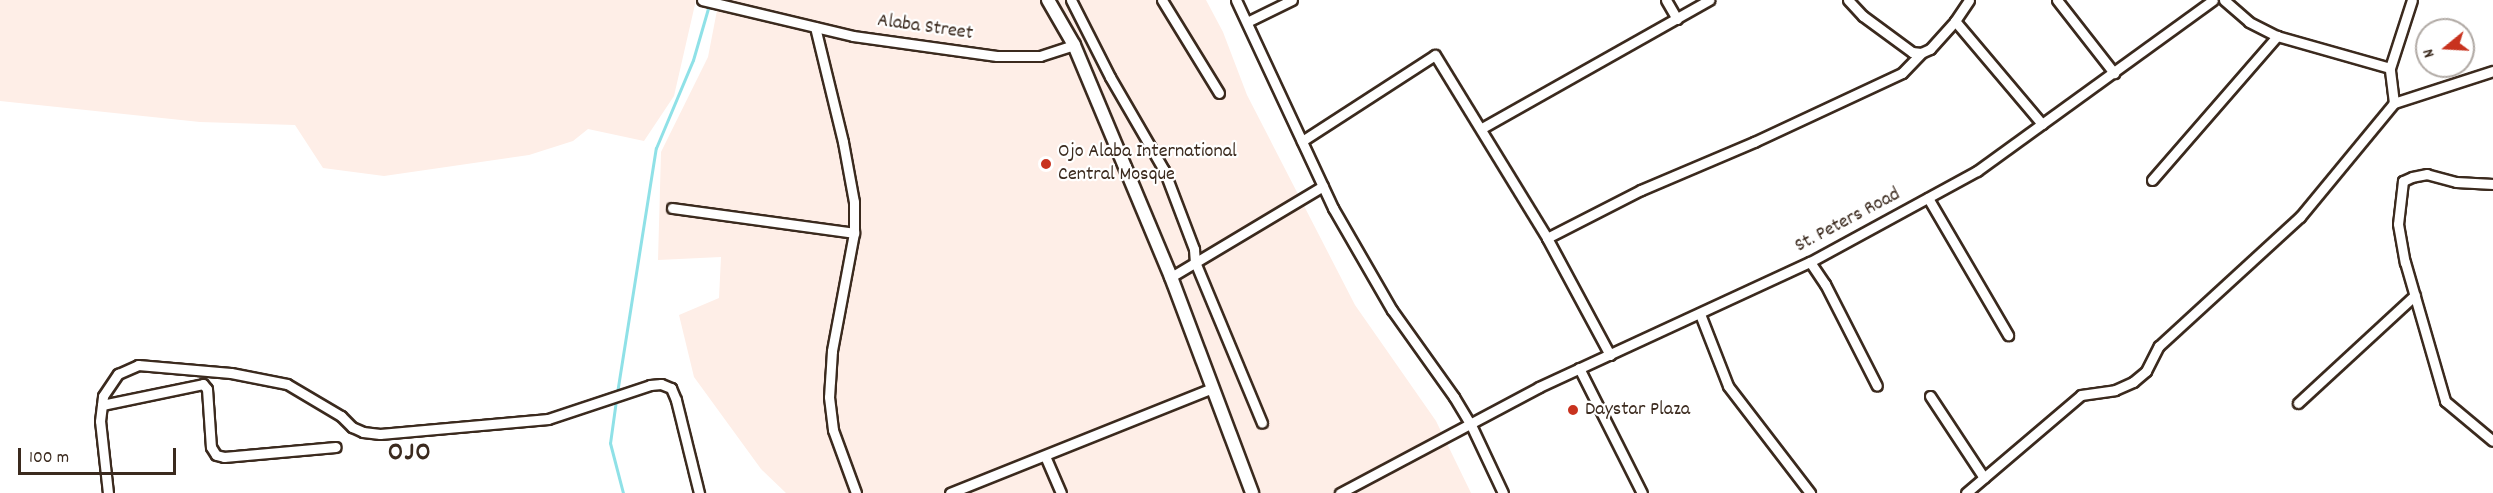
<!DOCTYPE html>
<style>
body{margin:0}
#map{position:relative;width:2493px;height:493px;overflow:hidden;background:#fff;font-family:Dekko,sans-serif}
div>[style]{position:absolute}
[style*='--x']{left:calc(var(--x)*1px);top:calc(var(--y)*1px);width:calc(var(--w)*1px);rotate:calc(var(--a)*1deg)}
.built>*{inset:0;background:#feeee7}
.stream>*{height:3px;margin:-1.5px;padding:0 1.5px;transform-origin:1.5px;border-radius:1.5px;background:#8fe1e7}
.roads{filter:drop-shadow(2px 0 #3b2a1e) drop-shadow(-2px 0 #3b2a1e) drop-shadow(0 2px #3b2a1e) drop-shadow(0 -2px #3b2a1e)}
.street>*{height:9px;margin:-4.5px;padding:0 4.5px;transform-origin:4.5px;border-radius:4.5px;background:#fff}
.secondary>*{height:12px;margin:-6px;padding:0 6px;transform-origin:6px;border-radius:6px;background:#fff}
.dots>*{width:16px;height:16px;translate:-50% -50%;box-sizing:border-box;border:3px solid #fff;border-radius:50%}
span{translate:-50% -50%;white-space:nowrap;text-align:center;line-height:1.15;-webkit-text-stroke:4.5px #fff;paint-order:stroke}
.street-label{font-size:20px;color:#3b2a1e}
.poi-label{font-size:20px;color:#3b2a1e}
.left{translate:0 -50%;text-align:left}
.district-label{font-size:26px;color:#3b2a1e;font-weight:700;letter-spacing:1.5px}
.north{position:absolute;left:2415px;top:18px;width:60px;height:60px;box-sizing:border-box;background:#fff;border:2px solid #b1aaa5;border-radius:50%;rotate:252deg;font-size:16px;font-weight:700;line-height:24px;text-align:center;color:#3b2a1e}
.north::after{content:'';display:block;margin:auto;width:21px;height:27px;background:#c8321e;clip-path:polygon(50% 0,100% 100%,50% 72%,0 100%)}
.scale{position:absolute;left:18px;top:448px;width:158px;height:27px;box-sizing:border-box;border:3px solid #3b2a1e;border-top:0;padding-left:8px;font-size:18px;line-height:21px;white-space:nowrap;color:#3b2a1e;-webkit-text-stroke:4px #fff;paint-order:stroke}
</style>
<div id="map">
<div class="built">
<i style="clip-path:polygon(0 0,696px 0,674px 96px,644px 141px,588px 129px,573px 141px,529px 155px,384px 176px,323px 168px,295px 125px,200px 122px,0 101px)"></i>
<i style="clip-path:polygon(719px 0,1206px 0,1223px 32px,1247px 95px,1355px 305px,1436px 421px,1471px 493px,786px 493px,761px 469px,694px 377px,679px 315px,719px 298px,721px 257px,658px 260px,661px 152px,708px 57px)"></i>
</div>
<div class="stream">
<i style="--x:617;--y:393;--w:248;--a:-81"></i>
<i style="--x:656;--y:148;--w:95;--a:-67.2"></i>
<i style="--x:693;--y:60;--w:57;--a:-73.8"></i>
<i style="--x:616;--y:400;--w:43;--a:97.9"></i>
<i style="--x:610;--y:443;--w:52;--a:75.4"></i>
</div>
<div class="roads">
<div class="street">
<i style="--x:702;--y:0;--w:155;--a:13.4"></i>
<i style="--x:853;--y:36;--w:145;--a:7.9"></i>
<i style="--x:997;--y:56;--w:43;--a:0"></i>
<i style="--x:1040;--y:56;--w:36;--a:-18"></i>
<i style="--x:1071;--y:0;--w:86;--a:63.1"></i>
<i style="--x:1110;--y:77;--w:108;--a:59.9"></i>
<i style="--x:1164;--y:170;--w:85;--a:69.2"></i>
<i style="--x:1194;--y:249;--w:13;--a:86"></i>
<i style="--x:1195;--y:262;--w:174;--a:67.4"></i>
<i style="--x:1162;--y:0;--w:109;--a:58.5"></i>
<i style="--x:1236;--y:0;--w:230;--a:65"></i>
<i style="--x:1333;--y:208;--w:118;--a:60"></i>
<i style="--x:1392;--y:310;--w:107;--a:54.5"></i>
<i style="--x:1454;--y:397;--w:33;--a:59"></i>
<i style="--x:1471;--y:425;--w:75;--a:64.8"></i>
<i style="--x:1666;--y:0;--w:22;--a:60"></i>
<i style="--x:1848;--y:0;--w:22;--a:47"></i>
<i style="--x:1863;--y:16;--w:61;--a:36.3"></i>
<i style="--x:1912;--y:52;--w:9;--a:6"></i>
<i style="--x:1921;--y:53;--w:10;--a:-24"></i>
<i style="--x:1930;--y:49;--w:38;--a:-48"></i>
<i style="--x:1955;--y:21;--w:25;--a:-56"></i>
<i style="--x:2057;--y:0;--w:93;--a:52"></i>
<i style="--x:2224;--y:0;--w:33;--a:41"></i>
<i style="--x:2249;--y:22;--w:31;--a:27"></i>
<i style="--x:2277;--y:36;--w:117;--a:15.8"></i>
<i style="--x:1955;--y:21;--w:135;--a:49.8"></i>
<i style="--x:1247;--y:22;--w:50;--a:-26.1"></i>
<i style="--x:815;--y:27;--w:118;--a:76.3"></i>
<i style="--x:843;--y:142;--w:61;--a:79.6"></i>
<i style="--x:854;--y:202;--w:31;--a:90"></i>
<i style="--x:854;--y:233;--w:120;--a:100.6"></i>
<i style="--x:832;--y:351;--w:46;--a:93.7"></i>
<i style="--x:829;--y:397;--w:33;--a:83"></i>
<i style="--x:833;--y:430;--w:67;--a:69.9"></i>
<i style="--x:2394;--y:103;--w:35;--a:-97"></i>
<i style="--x:2390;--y:68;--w:71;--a:-72.1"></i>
<i style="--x:1482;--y:128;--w:261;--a:-29.4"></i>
<i style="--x:1302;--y:141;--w:158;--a:-32.9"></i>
<i style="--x:1435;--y:55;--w:215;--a:58.5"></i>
<i style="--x:1547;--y:238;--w:133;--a:61.7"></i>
<i style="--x:2152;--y:180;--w:191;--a:-49"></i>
<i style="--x:2493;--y:184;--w:37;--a:-177"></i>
<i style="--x:2456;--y:182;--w:30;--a:-165"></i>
<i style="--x:2427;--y:174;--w:15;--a:169"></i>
<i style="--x:2412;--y:177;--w:10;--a:156"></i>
<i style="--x:2403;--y:181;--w:43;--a:96.6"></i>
<i style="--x:2398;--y:224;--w:39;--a:80"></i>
<i style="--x:2405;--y:262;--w:145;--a:73.9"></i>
<i style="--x:2445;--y:401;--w:62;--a:39.8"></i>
<i style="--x:1928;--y:198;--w:159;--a:59.7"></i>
<i style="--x:672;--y:208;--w:184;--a:7.8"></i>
<i style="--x:1547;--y:238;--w:106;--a:-27.1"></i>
<i style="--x:1641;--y:190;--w:123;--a:-23"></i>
<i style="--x:1754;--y:142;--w:163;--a:-25"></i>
<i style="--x:1902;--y:73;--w:28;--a:-46"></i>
<i style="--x:1810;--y:262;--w:27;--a:56"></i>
<i style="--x:1825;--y:284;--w:114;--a:63"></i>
<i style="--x:1171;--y:277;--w:177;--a:-30.9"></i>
<i style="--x:1700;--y:314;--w:77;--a:68.7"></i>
<i style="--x:1728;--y:386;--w:135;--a:52.5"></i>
<i style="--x:1579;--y:368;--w:140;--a:63.3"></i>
<i style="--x:1930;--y:396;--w:98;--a:56.6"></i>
<i style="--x:2298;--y:403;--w:159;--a:-42.7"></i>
<i style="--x:102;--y:405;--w:103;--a:-11.7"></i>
<i style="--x:203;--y:384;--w:6;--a:51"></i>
<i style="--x:207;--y:389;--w:58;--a:86.1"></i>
<i style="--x:211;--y:447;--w:9;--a:58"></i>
<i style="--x:216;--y:455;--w:8;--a:14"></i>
<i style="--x:224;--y:457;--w:112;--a:-5.1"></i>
<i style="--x:1045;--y:456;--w:40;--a:66.6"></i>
<i style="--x:108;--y:493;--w:72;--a:-96.3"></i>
<i style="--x:100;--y:421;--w:25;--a:-83"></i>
<i style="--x:103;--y:396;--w:27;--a:-56"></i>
<i style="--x:118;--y:374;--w:22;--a:-24"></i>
<i style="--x:138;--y:365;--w:93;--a:4.9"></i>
<i style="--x:231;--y:373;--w:57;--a:11.1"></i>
<i style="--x:287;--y:384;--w:63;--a:30.7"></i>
<i style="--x:341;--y:416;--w:16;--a:45"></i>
<i style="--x:352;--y:427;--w:12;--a:24"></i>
<i style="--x:363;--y:432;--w:17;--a:7"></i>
<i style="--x:380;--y:434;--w:169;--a:-5.1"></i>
<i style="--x:548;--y:419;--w:108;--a:-18.4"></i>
<i style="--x:650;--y:385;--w:11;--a:-5"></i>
<i style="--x:661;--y:384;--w:11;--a:22"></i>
<i style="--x:671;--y:388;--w:13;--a:67"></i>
<i style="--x:676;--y:400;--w:96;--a:76.1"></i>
<i style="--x:950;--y:493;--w:282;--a:-21.8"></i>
<i style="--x:1340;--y:493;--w:225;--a:-28"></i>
<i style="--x:1539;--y:387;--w:298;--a:-24.8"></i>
<i style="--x:1810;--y:262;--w:190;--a:-28.6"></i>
<i style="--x:1977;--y:171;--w:291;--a:-35.9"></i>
<i style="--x:1966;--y:493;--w:151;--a:-40.4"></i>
<i style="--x:2081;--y:395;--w:34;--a:-8"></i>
<i style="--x:2115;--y:390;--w:20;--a:-24"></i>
<i style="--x:2133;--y:382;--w:17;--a:-40"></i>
<i style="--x:2146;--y:371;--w:28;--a:-63"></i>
<i style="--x:2159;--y:346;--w:191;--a:-42.5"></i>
<i style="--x:2300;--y:217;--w:148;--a:-50.5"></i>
<i style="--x:2394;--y:103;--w:104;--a:-17.9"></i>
</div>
<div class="secondary">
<i style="--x:1048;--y:0;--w:52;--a:60"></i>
<i style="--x:1074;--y:45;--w:251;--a:67.3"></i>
<i style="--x:1171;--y:277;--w:231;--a:69.4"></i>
</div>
</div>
<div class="dots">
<i style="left:1046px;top:164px;background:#c8321e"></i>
<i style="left:1573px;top:410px;background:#c8321e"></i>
</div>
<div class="street-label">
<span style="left:925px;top:28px;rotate:8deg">Alaba Street</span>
<span style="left:1848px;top:221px;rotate:-28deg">St. Peters Road</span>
</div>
<div class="poi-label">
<span class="left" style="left:1058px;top:164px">Ojo Alaba International<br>Central Mosque</span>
<span class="left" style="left:1585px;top:410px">Daystar Plaza</span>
</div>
<div class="district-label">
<span style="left:410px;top:454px">OJO</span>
</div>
<div class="north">N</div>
<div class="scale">100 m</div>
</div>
